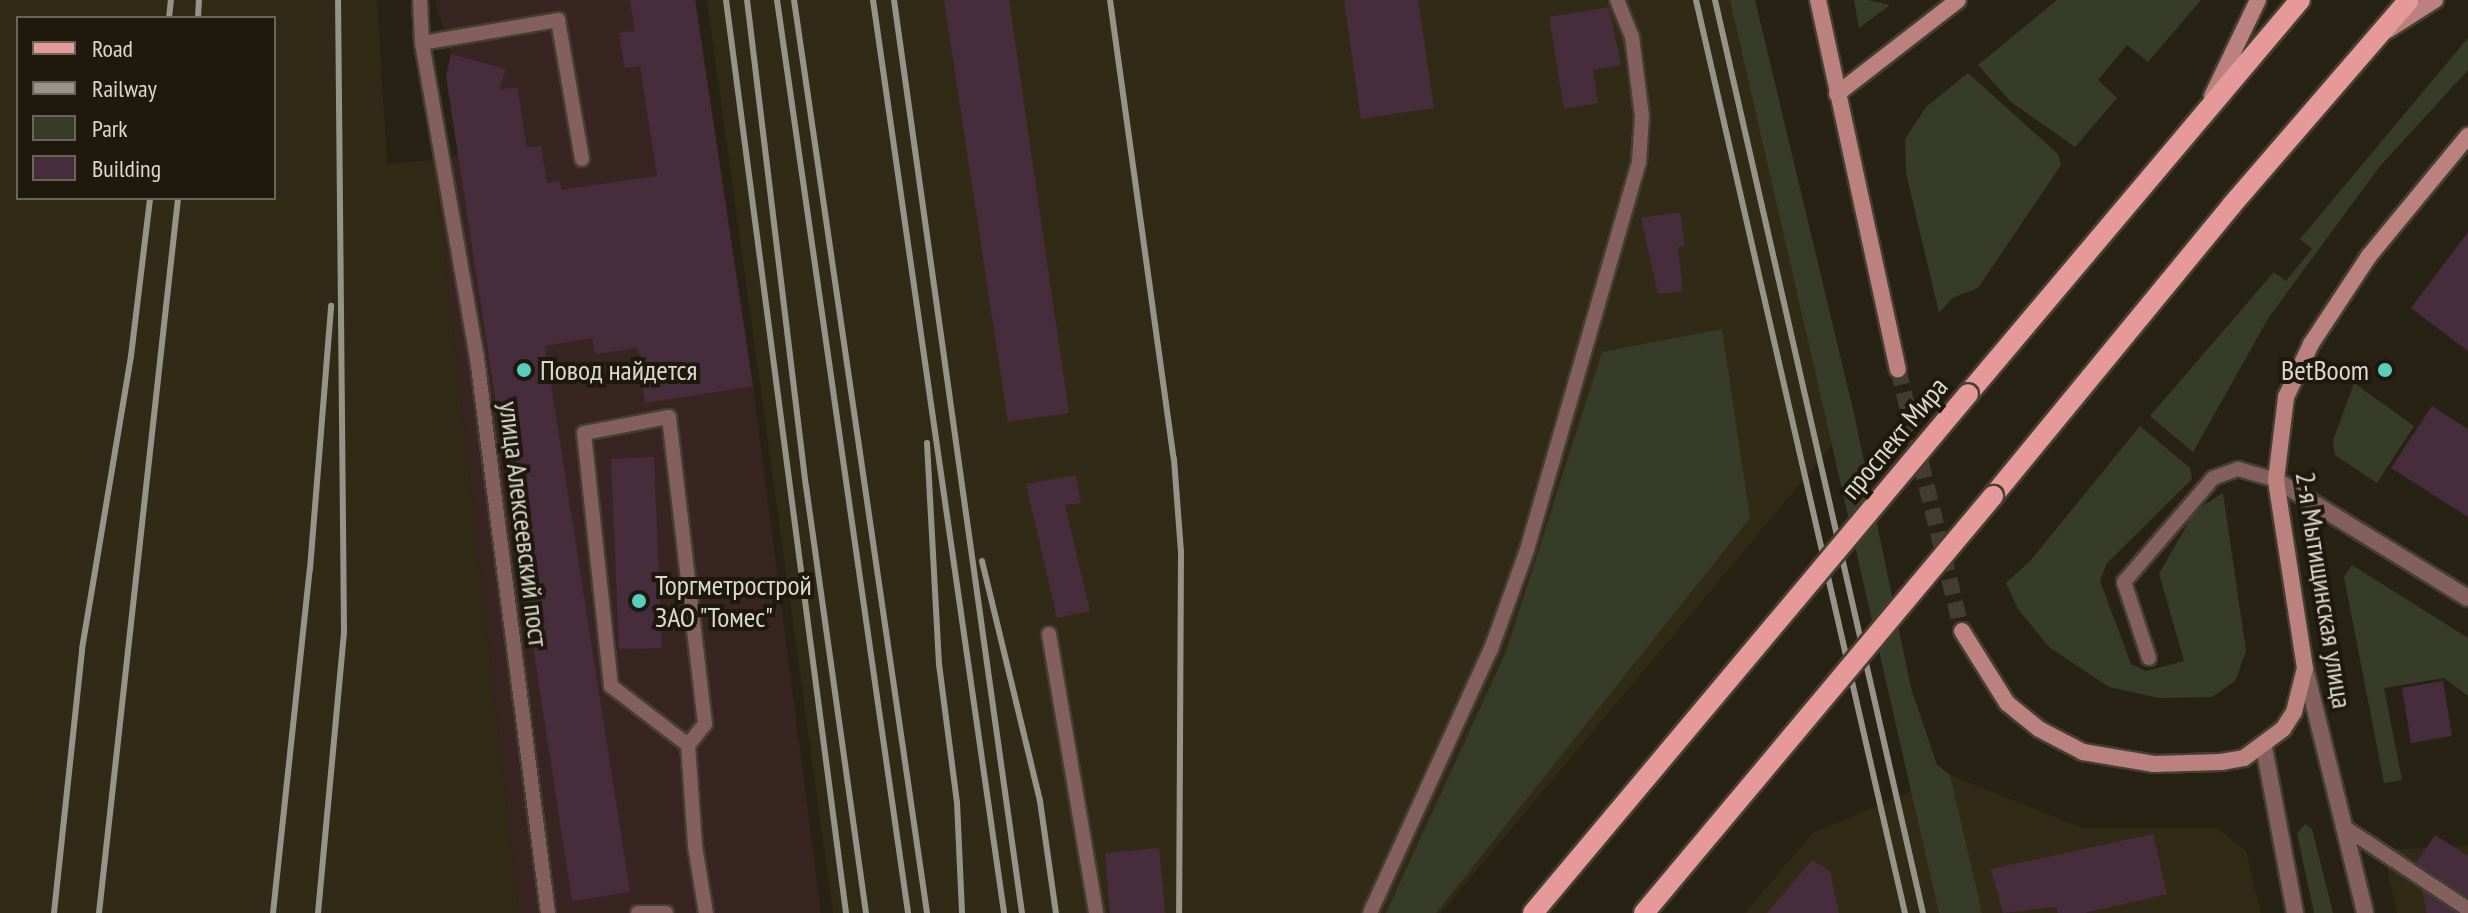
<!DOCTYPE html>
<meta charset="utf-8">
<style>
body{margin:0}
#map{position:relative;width:2468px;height:913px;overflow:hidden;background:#282215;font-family:"PT Sans Narrow",sans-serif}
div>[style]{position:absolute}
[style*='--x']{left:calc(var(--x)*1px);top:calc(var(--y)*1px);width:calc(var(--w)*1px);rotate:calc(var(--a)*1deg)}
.commercial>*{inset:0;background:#382521}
.built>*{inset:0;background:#312a16}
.green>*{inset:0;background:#373c29}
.building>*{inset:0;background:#472d3c}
.secondary-tunnel>*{height:16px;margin-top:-8px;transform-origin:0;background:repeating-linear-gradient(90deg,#433d31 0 16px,transparent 0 24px)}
.roads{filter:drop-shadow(2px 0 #453f33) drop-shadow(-2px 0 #453f33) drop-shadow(0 2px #453f33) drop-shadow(0 -2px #453f33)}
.lane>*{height:14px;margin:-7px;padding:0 7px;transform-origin:7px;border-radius:7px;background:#835f5e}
.street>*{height:16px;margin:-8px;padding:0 8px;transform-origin:8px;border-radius:8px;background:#835f5e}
.secondary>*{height:16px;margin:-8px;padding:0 8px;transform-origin:8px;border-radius:8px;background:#ba817f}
.primary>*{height:20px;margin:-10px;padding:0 10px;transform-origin:10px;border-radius:10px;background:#e59a99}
.rail>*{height:6px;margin:-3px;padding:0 3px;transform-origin:3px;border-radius:3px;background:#979388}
.bridges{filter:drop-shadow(2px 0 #453f33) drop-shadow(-2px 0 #453f33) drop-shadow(0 2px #453f33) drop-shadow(0 -2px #453f33)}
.primary-bridge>*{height:20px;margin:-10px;padding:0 10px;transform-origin:10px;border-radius:10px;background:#e59a99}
.dots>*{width:22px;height:22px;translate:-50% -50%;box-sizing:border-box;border:4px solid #1e190c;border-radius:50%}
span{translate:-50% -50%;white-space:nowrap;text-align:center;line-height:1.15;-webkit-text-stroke:8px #1e190c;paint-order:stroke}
.poi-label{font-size:28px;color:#dbd8cf}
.left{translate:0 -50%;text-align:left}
.right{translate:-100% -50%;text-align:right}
.street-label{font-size:28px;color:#dbd8cf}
.legend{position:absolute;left:16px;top:16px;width:260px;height:184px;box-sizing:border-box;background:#1e190c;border:2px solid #6a655a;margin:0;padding:10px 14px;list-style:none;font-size:24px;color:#dbd8cf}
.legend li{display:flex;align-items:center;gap:16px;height:40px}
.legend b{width:40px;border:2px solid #6a655a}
</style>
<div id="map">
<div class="commercial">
<i style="clip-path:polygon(435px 0,695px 0,753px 386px,821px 913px,519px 913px,434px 160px,460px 155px,451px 54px)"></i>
</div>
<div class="built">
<i style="clip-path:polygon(evenodd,0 0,377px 0,387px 164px,434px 160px,519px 913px,0 913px,0 0,18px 18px,274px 18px,274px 198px,18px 198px,18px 18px)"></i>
<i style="clip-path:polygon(707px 0,1755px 0,1855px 418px,1441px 913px,833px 913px)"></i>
<i style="clip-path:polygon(1950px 775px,2082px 828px,2217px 828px,2246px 851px,2261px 913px,1745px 913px,1813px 833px)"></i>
<i style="clip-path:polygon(2468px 846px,2468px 913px,2397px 913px,2383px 850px)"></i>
</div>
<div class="green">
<i style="clip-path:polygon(1730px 0,1755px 0,1855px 418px,1911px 688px,1937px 765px,1950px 775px,1982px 913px,1939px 913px)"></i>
<i style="clip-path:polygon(1854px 0,1868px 0,1890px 5px,1859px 28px)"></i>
<i style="clip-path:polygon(2057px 0,2201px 0,2148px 62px,2127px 45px,2098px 80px,2117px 98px,2075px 147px,2011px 102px,1978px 65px)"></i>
<i style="clip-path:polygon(2468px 38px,2468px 70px,2380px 166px,2269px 317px,2193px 452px,2150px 416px,2274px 272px,2286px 281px,2312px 249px,2300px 239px)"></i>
<i style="clip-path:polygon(1968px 73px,2058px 154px,2061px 165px,1978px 288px,1952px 298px,1939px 313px,1906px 173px,1905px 139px,1926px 107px)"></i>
<i style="clip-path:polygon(1722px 329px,1750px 518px,1436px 913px,1386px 913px,1506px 652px,1602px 352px)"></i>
<i style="clip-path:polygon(2354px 383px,2414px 426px,2377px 483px,2335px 455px,2333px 441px)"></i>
<i style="clip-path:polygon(2140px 426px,2190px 468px,2192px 479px,2107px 563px,2100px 581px,2131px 664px,2146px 671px,2184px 661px,2159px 574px,2195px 511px,2223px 493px,2246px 651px,2235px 681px,2212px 697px,2159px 698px,2109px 687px,2049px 647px,2018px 609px,2006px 583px,2031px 560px)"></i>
<i style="clip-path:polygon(2352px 565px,2468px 638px,2468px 696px,2444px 678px,2384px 688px,2402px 780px,2384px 783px,2344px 577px)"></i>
<i style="clip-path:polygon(2305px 824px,2312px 829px,2333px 913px,2314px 913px,2297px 834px)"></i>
</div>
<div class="building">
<i style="clip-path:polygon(630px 0,695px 0,753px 386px,645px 403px,637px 348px,595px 354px,592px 338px,545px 346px,630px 892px,572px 901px,446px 76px,451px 54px,506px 69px,499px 90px,517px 87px,527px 148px,541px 146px,547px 183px,560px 181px,562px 190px,657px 176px,640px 66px,625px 68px,619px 33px,635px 31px)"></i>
<i style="clip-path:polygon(944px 0,1009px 0,1069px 413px,1008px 422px)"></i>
<i style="clip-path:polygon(1344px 0,1418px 0,1434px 108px,1361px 119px)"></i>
<i style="clip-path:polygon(1609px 7px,1621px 65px,1593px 70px,1598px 103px,1564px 109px,1549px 17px)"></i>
<i style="clip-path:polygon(1680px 212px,1685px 246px,1678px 247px,1683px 291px,1658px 294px,1641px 218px)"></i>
<i style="clip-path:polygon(2468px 232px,2468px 351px,2411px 308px)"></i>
<i style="clip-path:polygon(2432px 406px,2468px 429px,2468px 517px,2391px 468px)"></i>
<i style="clip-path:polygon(654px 457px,662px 648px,619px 649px,611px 459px)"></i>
<i style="clip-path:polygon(1076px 475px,1081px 503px,1065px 505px,1090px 611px,1057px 618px,1026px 484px)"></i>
<i style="clip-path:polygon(2443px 681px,2452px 736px,2411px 743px,2402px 688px)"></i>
<i style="clip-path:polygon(2153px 834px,2167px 894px,2085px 913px,2058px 913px,2056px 907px,2003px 913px,1991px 869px)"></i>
<i style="clip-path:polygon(2435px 835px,2468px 856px,2468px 897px,2416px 863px)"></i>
<i style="clip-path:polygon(1159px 848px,1165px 913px,1110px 913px,1105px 853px)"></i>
<i style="clip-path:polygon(1812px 860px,1830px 871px,1839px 913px,1767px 913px)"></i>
<i style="clip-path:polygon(2422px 890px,2456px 913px,2427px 913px)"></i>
</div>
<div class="secondary-tunnel">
<i style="--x:1898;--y:369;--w:270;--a:76.3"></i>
</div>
<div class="roads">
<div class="lane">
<i style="--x:420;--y:0;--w:43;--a:87.3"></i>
<i style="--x:422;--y:43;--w:320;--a:80.1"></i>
<i style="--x:477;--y:358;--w:560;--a:82.71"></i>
<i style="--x:422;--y:43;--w:138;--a:-9.6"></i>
<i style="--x:558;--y:20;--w:141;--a:80.2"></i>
<i style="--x:1049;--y:634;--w:283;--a:80.4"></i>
<i style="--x:2149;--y:658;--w:80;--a:-108.2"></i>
<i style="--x:2124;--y:582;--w:137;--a:-49.4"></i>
<i style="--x:2213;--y:478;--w:27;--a:-20"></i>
<i style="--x:2238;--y:469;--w:40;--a:16"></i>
<i style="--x:688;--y:745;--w:97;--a:-142.5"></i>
<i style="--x:611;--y:686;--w:254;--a:-96.1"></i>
<i style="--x:584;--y:433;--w:86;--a:-10.7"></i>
<i style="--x:669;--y:417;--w:309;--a:83.3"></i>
<i style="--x:705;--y:724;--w:27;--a:129"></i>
<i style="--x:688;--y:745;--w:101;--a:86"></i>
<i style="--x:695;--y:846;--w:68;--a:80.7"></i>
<i style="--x:2344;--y:827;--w:149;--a:33.5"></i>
<i style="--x:638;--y:913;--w:28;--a:0"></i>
<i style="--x:1370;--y:913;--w:290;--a:-65.4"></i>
<i style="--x:1491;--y:649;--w:105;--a:-70"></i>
<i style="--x:1527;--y:550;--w:404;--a:-73.9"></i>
<i style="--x:1639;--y:162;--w:46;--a:-86.3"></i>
<i style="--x:1642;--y:116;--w:80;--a:-97.2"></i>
<i style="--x:1632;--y:37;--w:40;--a:-112"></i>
</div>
<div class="street">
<i style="--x:2276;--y:480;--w:225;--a:31.6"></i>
<i style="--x:2305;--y:668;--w:252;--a:76.2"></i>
<i style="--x:2264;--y:747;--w:169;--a:79.4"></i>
</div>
<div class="secondary">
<i style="--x:1818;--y:0;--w:378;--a:77.8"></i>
<i style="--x:2388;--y:30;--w:56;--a:-32.6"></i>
<i style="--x:1837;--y:94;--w:153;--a:-37.8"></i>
<i style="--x:2212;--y:96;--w:106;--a:-64.4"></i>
<i style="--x:1962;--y:631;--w:85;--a:58"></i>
<i style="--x:2007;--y:703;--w:41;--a:39.1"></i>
<i style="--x:2039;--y:729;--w:50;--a:27.6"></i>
<i style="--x:2083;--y:752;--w:72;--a:9.6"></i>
<i style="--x:2154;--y:764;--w:67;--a:-1.7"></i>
<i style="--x:2221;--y:762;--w:23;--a:-10"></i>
<i style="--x:2244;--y:758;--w:49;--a:-36.6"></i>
<i style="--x:2283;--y:729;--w:20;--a:-57"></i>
<i style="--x:2294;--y:712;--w:45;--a:-76"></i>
<i style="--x:2305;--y:668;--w:190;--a:-98.8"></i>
<i style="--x:2276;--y:480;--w:84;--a:-83.1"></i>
<i style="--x:2286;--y:397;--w:59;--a:-64.7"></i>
<i style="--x:2311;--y:344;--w:105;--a:-56.6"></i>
<i style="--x:2369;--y:256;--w:156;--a:-50.5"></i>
</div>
<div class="primary">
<i style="--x:1968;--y:394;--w:515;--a:-49.88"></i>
<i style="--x:1993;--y:496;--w:375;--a:-50.6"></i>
<i style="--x:2231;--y:206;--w:272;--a:-49.2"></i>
</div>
</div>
<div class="rail">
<i style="--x:726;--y:0;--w:921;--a:82.51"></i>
<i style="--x:747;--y:0;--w:490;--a:83.1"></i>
<i style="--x:806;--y:486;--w:431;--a:82"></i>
<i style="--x:777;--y:0;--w:922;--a:81.83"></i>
<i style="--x:794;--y:0;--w:923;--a:81.71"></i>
<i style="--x:873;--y:0;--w:922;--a:81.83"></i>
<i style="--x:894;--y:0;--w:922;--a:82.02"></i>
<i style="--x:1110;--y:0;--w:463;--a:82.1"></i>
<i style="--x:1174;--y:459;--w:93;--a:85.7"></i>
<i style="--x:1181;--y:552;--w:361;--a:90.3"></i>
<i style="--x:1696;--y:0;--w:937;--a:77.11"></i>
<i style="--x:1715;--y:0;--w:936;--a:77.17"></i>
<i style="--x:169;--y:18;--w:18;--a:-84"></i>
<i style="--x:198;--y:18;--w:18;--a:-87"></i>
<i style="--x:927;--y:443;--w:221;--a:86.9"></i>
<i style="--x:939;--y:664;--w:139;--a:82.6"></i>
<i style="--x:957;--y:802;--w:111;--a:87.4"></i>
<i style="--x:982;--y:561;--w:247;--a:76.4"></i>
<i style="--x:1040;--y:801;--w:113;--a:81.9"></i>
<i style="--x:54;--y:913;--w:265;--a:-83.9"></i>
<i style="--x:82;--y:649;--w:297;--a:-80.5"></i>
<i style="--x:131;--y:356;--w:159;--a:-83.1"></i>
<i style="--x:99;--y:913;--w:719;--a:-83.69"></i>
<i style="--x:273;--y:913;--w:346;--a:-83.9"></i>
<i style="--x:310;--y:569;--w:264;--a:-85.4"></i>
<i style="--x:318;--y:913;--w:283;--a:-84.7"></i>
<i style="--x:344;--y:631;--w:631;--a:-90.54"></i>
</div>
<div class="bridges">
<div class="primary-bridge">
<i style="--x:1533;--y:913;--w:677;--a:-50.03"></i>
<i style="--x:1644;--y:913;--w:544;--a:-50.07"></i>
</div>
</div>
<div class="dots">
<i style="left:524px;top:370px;background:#5acebd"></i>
<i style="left:2385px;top:370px;background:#5acebd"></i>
<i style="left:639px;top:601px;background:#5acebd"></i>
</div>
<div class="poi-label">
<span class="left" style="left:540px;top:370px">Повод найдется</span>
<span class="right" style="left:2369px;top:370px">BetBoom</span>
<span class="left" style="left:655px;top:601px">Торгметрострой<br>ЗАО "Томес"</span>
</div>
<div class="street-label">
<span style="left:1894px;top:438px;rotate:-50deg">проспект Мира</span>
<span style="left:524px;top:524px;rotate:83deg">улица Алексеевский пост</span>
<span style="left:2324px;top:590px;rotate:81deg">2-я Мытищинская улица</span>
</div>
<ul class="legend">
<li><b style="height:10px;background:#e59a99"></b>Road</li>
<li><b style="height:10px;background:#979388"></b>Railway</li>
<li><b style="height:22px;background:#373c29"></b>Park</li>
<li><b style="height:22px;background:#472d3c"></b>Building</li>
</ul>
</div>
